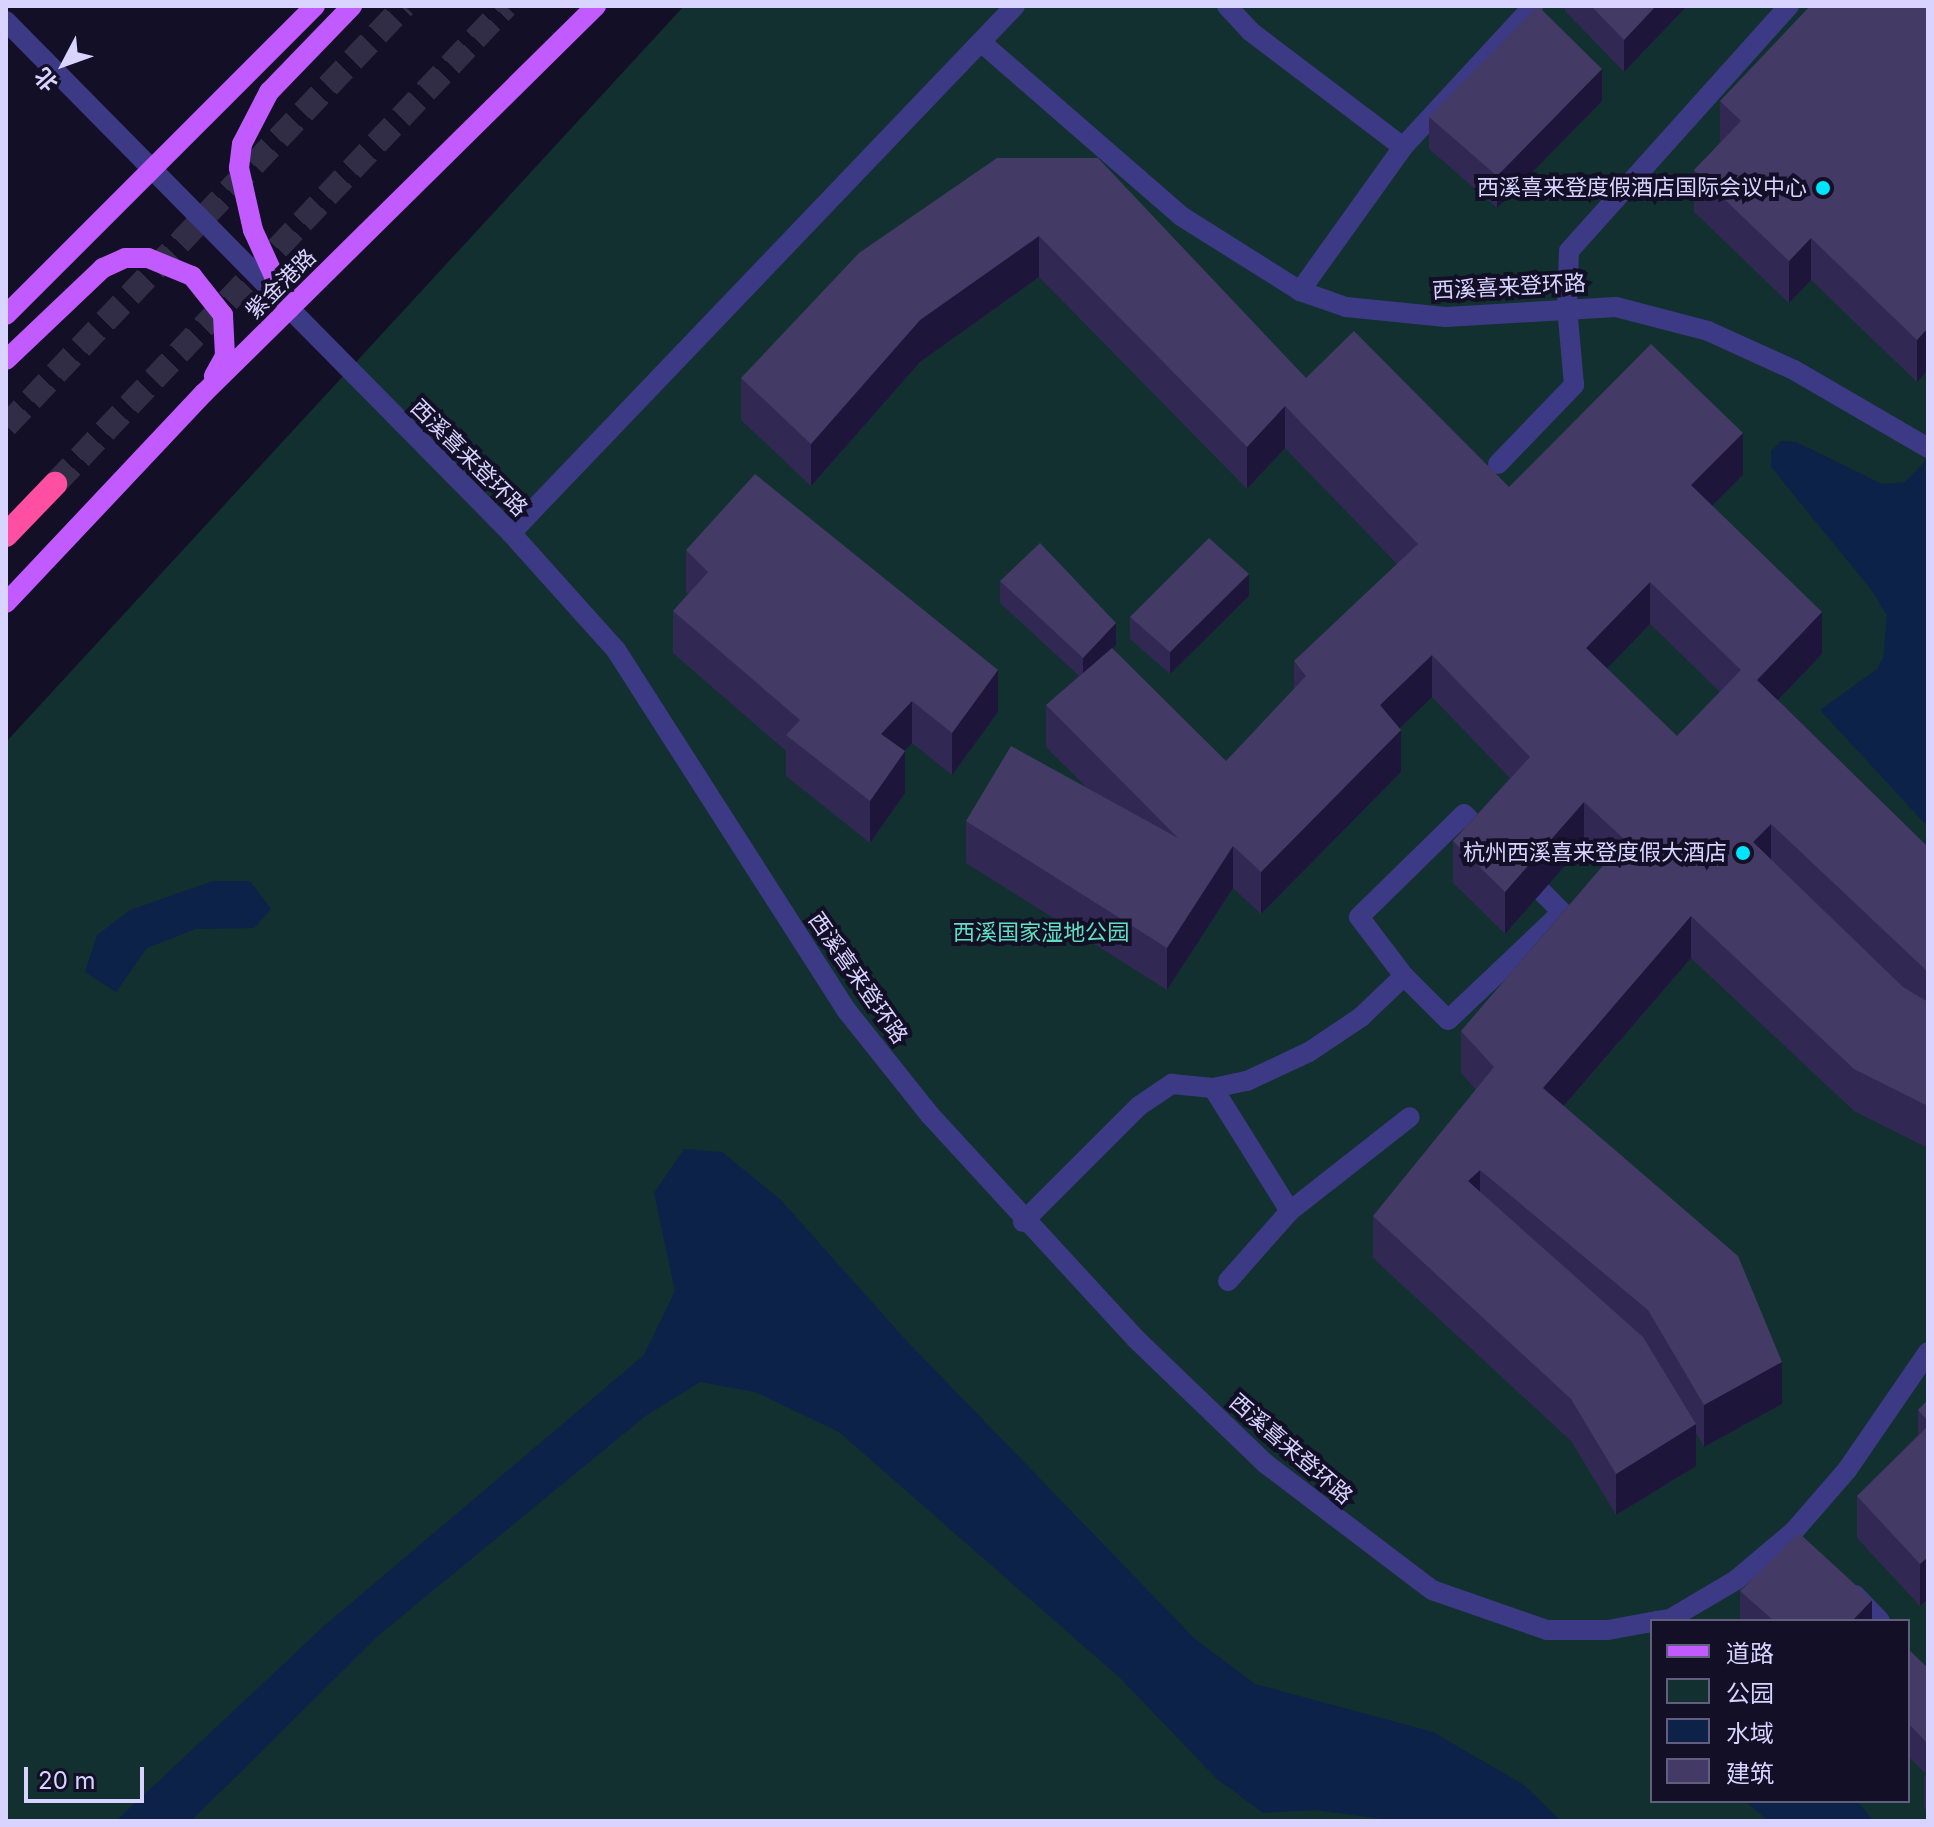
<!DOCTYPE html>
<meta charset="utf-8">
<style>
body{margin:0}
#map{position:relative;width:1934px;height:1827px;overflow:hidden;background:#130f26;font-family:Inter,"Noto Sans SC",sans-serif}
div>[style]{position:absolute}
[style*='--x']{left:calc(var(--x)*1px);top:calc(var(--y)*1px);width:calc(var(--w)*1px);rotate:calc(var(--a)*1deg)}
.green>*{inset:0;background:#12302f}
.water>*{inset:0;background:#0c2248}
.highway-tunnel>*{height:24px;margin-top:-12px;transform-origin:0;background:repeating-linear-gradient(90deg,#312d47 0 24px,transparent 0 36px)}
.lane>*{height:20px;margin:-10px;padding:0 10px;transform-origin:10px;border-radius:10px;background:#3d3a85}
.street>*{height:20px;margin:-10px;padding:0 10px;transform-origin:10px;border-radius:10px;background:#3d3a85}
.primary>*{height:20px;margin:-10px;padding:0 10px;transform-origin:10px;border-radius:10px;background:#c25bff}
.highway>*{height:24px;margin:-12px;padding:0 12px;transform-origin:12px;border-radius:12px;background:#ff4fa3}
.wall>*{inset:0;background:#312854}
.shaded-wall>*{inset:0;background:#1d163a}
.building>*{inset:0;background:#433a66}
.dots>*{width:22px;height:22px;translate:-50% -50%;box-sizing:border-box;border:4px solid #130f26;border-radius:50%}
span{translate:-50% -50%;white-space:nowrap;text-align:center;line-height:1.15;-webkit-text-stroke:8px #130f26;paint-order:stroke}
.poi-label{font-size:22px;color:#d9d4ff}
.right{translate:-100% -50%;text-align:right}
.street-label{font-size:22px;color:#d9d4ff}
.park-label{font-size:22px;color:#5fe0c0}
.frame{position:absolute;inset:0;border:8px solid #d9d4ff;pointer-events:none}
.legend{position:absolute;left:1650px;top:1619px;width:260px;height:184px;box-sizing:border-box;background:#130f26;border:2px solid #625e7d;margin:0;padding:10px 14px;list-style:none;font-size:24px;color:#d9d4ff}
.legend li{display:flex;align-items:center;gap:16px;height:40px}
.legend b{width:40px;border:2px solid #625e7d}
.north{position:absolute;left:24px;top:24px;width:80px;height:80px;-webkit-text-stroke:6px #130f26;paint-order:stroke;rotate:229deg;font-size:22px;font-weight:700;line-height:32px;text-align:center;color:#d9d4ff}
.north::after{content:'';display:block;margin:auto;width:28px;height:36px;background:#d9d4ff;clip-path:polygon(50% 0,100% 100%,50% 72%,0 100%)}
.scale{position:absolute;left:24px;top:1767px;width:120px;height:36px;box-sizing:border-box;border:4px solid #d9d4ff;border-top:0;padding-left:10px;font-size:24px;line-height:28px;white-space:nowrap;color:#d9d4ff;-webkit-text-stroke:6px #130f26;paint-order:stroke}
</style>
<div id="map">
<div class="green">
<i style="clip-path:polygon(evenodd,684px 6px,1928px 6px,1928px 1821px,6px 1821px,6px 742px,684px 6px,1652px 1621px,1908px 1621px,1908px 1801px,1652px 1801px,1652px 1621px)"></i>
</div>
<div class="water">
<i style="clip-path:polygon(1781px 441px,1796px 442px,1882px 484px,1905px 482px,1928px 458px,1928px 827px,1820px 710px,1877px 669px,1883px 658px,1887px 616px,1873px 592px,1771px 467px,1771px 451px)"></i>
<i style="clip-path:polygon(213px 881px,250px 881px,271px 909px,254px 928px,196px 929px,147px 948px,116px 992px,85px 972px,97px 935px,130px 910px)"></i>
<i style="clip-path:polygon(684px 1149px,722px 1152px,780px 1199px,904px 1338px,1195px 1639px,1255px 1684px,1433px 1732px,1524px 1785px,1561px 1821px,1398px 1821px,1314px 1810px,1263px 1813px,1216px 1778px,1120px 1678px,839px 1432px,755px 1392px,700px 1382px,644px 1417px,379px 1635px,191px 1821px,116px 1821px,324px 1626px,644px 1355px,675px 1291px,654px 1193px)"></i>
<i style="clip-path:polygon(1745px 1801px,1857px 1801px,1874px 1821px,1768px 1821px)"></i>
</div>
<div class="highway-tunnel">
<i style="--x:6;--y:426;--w:579;--a:-46.54"></i>
<i style="--x:55;--y:484;--w:657;--a:-46.66"></i>
</div>
<div class="lane">
<i style="--x:1227;--y:6;--w:34;--a:47"></i>
<i style="--x:1250;--y:31;--w:192;--a:37.2"></i>
<i style="--x:1300;--y:291;--w:177;--a:-54.4"></i>
<i style="--x:1403;--y:147;--w:192;--a:-47.3"></i>
<i style="--x:1498;--y:464;--w:110;--a:-46.1"></i>
<i style="--x:1574;--y:385;--w:79;--a:-95.1"></i>
<i style="--x:1567;--y:306;--w:55;--a:-87.9"></i>
<i style="--x:1569;--y:251;--w:329;--a:-48.1"></i>
<i style="--x:511;--y:533;--w:729;--a:-46.28"></i>
<i style="--x:1464;--y:814;--w:139;--a:45"></i>
<i style="--x:1562;--y:912;--w:157;--a:136.5"></i>
<i style="--x:1448;--y:1020;--w:62;--a:-135"></i>
<i style="--x:1404;--y:976;--w:74;--a:-127.3"></i>
<i style="--x:1359;--y:917;--w:147;--a:-44.4"></i>
<i style="--x:1213;--y:1088;--w:145;--a:58"></i>
<i style="--x:1023;--y:1222;--w:164;--a:-45"></i>
<i style="--x:1139;--y:1106;--w:40;--a:-34"></i>
<i style="--x:1172;--y:1084;--w:41;--a:5.6"></i>
<i style="--x:1213;--y:1088;--w:35;--a:-12"></i>
<i style="--x:1247;--y:1081;--w:68;--a:-25.1"></i>
<i style="--x:1309;--y:1052;--w:63;--a:-33.9"></i>
<i style="--x:1361;--y:1017;--w:59;--a:-43.6"></i>
<i style="--x:1228;--y:1281;--w:94;--a:-48.5"></i>
<i style="--x:1290;--y:1211;--w:152;--a:-38.1"></i>
<i style="--x:1855;--y:1595;--w:36;--a:46"></i>
</div>
<div class="street">
<i style="--x:6;--y:21;--w:719;--a:45.39"></i>
<i style="--x:511;--y:533;--w:157;--a:48.1"></i>
<i style="--x:616;--y:650;--w:429;--a:57.4"></i>
<i style="--x:847;--y:1011;--w:133;--a:51.4"></i>
<i style="--x:930;--y:1115;--w:304;--a:47.4"></i>
<i style="--x:1136;--y:1339;--w:180;--a:43.9"></i>
<i style="--x:1266;--y:1464;--w:208;--a:37.2"></i>
<i style="--x:1432;--y:1590;--w:122;--a:19.2"></i>
<i style="--x:1547;--y:1630;--w:61;--a:0"></i>
<i style="--x:1608;--y:1630;--w:45;--a:-10.3"></i>
<i style="--x:981;--y:42;--w:265;--a:41"></i>
<i style="--x:1181;--y:216;--w:141;--a:32.2"></i>
<i style="--x:1300;--y:291;--w:49;--a:19.2"></i>
<i style="--x:1346;--y:307;--w:100;--a:5.7"></i>
<i style="--x:1446;--y:317;--w:170;--a:-3.4"></i>
<i style="--x:1616;--y:307;--w:95;--a:14.6"></i>
<i style="--x:1708;--y:331;--w:94;--a:24.4"></i>
<i style="--x:1794;--y:370;--w:155;--a:30.2"></i>
<i style="--x:1656;--y:1621;--w:14;--a:-8"></i>
<i style="--x:1670;--y:1619;--w:77;--a:-30.6"></i>
<i style="--x:1736;--y:1580;--w:76;--a:-40.2"></i>
<i style="--x:1794;--y:1531;--w:81;--a:-49"></i>
<i style="--x:1847;--y:1470;--w:143;--a:-55.5"></i>
</div>
<div class="primary">
<i style="--x:289;--y:309;--w:87;--a:-114.5"></i>
<i style="--x:253;--y:230;--w:64;--a:-102.7"></i>
<i style="--x:239;--y:168;--w:24;--a:-83"></i>
<i style="--x:242;--y:144;--w:59;--a:-62.6"></i>
<i style="--x:269;--y:92;--w:120;--a:-46"></i>
<i style="--x:6;--y:315;--w:437;--a:-45"></i>
<i style="--x:6;--y:360;--w:134;--a:-43.5"></i>
<i style="--x:103;--y:268;--w:24;--a:-24"></i>
<i style="--x:125;--y:258;--w:23;--a:0"></i>
<i style="--x:148;--y:258;--w:48;--a:22.2"></i>
<i style="--x:192;--y:276;--w:50;--a:51.5"></i>
<i style="--x:223;--y:315;--w:41;--a:87.2"></i>
<i style="--x:225;--y:356;--w:23;--a:119"></i>
<i style="--x:6;--y:603;--w:289;--a:-46.7"></i>
<i style="--x:204;--y:393;--w:551;--a:-44.63"></i>
</div>
<div class="highway">
<i style="--x:6;--y:535;--w:71;--a:-46.1"></i>
</div>
<div class="wall">
<i style="clip-path:polygon(1565px 6px,1687px 6px,1624px 72px,1565px 11px)"></i>
<i style="clip-path:polygon(1928px 6px,1917px 382px,1811px 280px,1789px 303px,1694px 212px,1694px 170px,1720px 143px,1720px 101px)"></i>
<i style="clip-path:polygon(1602px 101px,1497px 208px,1429px 149px,1429px 117px)"></i>
<i style="clip-path:polygon(evenodd,997px 158px,1306px 378px,1509px 487px,1743px 475px,1712px 506px,1822px 654px,1778px 700px,1928px 847px,1928px 1148px,1854px 1111px,1691px 958px,1564px 1106px,1782px 1404px,1704px 1447px,1696px 1433px,1696px 1466px,1616px 1515px,1571px 1441px,1373px 1258px,1373px 1216px,1476px 1090px,1461px 1073px,1461px 1031px,1605px 863px,1584px 844px,1505px 934px,1453px 883px,1453px 841px,1510px 778px,1432px 697px,1399px 728px,1401px 772px,1261px 914px,1233px 888px,1167px 990px,966px 863px,966px 821px,1086px 787px,1046px 747px,1046px 705px,1079px 676px,1000px 603px,1000px 581px,1116px 645px,1112px 649px,1226px 761px,1294px 689px,1294px 661px,1397px 564px,1285px 448px,1247px 489px,1039px 277px,920px 362px,811px 486px,741px 420px,741px 378px,997px 158px,1650px 624px,1720px 692px,1677px 736px,1607px 668px,1650px 624px)"></i>
<i style="clip-path:polygon(686px 550px,998px 712px,952px 775px,912px 743px,904px 751px,905px 793px,870px 843px,786px 776px,786px 751px,673px 653px,673px 611px,688px 594px,686px 592px)"></i>
<i style="clip-path:polygon(1249px 596px,1170px 674px,1130px 639px,1130px 617px)"></i>
<i style="clip-path:polygon(1928px 1400px,1928px 1599px,1920px 1606px,1857px 1538px,1857px 1496px,1918px 1435px,1918px 1410px)"></i>
<i style="clip-path:polygon(1740px 1591px,1872px 1621px,1740px 1621px)"></i>
<i style="clip-path:polygon(1908px 1649px,1928px 1668px,1928px 1812px,1924px 1808px,1924px 1776px,1926px 1774px,1908px 1756px)"></i>
</div>
<div class="shaded-wall">
<i style="clip-path:polygon(1656px 6px,1687px 6px,1624px 72px,1624px 40px)"></i>
<i style="clip-path:polygon(1602px 69px,1602px 101px,1497px 208px,1497px 176px)"></i>
<i style="clip-path:polygon(1039px 236px,1039px 277px,920px 362px,811px 486px,811px 444px,920px 320px)"></i>
<i style="clip-path:polygon(1811px 238px,1811px 280px,1789px 303px,1789px 261px)"></i>
<i style="clip-path:polygon(1928px 328px,1928px 370px,1917px 382px,1917px 340px)"></i>
<i style="clip-path:polygon(1285px 406px,1285px 448px,1247px 489px,1247px 447px)"></i>
<i style="clip-path:polygon(1743px 433px,1743px 475px,1691px 527px,1691px 485px)"></i>
<i style="clip-path:polygon(1249px 574px,1249px 596px,1170px 674px,1170px 652px)"></i>
<i style="clip-path:polygon(1650px 582px,1650px 624px,1586px 690px,1586px 648px)"></i>
<i style="clip-path:polygon(1822px 612px,1822px 654px,1757px 722px,1757px 680px)"></i>
<i style="clip-path:polygon(1116px 623px,1116px 645px,1083px 680px,1083px 658px)"></i>
<i style="clip-path:polygon(1432px 655px,1432px 697px,1380px 747px,1380px 705px)"></i>
<i style="clip-path:polygon(998px 670px,998px 712px,952px 775px,952px 733px)"></i>
<i style="clip-path:polygon(912px 701px,912px 743px,881px 776px,881px 734px)"></i>
<i style="clip-path:polygon(1401px 730px,1401px 772px,1261px 914px,1261px 872px)"></i>
<i style="clip-path:polygon(905px 751px,905px 793px,870px 843px,870px 801px)"></i>
<i style="clip-path:polygon(1584px 802px,1584px 844px,1505px 934px,1505px 892px)"></i>
<i style="clip-path:polygon(1771px 824px,1771px 866px,1753px 842px)"></i>
<i style="clip-path:polygon(1233px 846px,1233px 888px,1167px 990px,1167px 948px)"></i>
<i style="clip-path:polygon(1691px 916px,1691px 958px,1543px 1130px,1543px 1088px)"></i>
<i style="clip-path:polygon(1480px 1170px,1480px 1212px,1468px 1181px)"></i>
<i style="clip-path:polygon(1782px 1362px,1782px 1404px,1704px 1447px,1704px 1405px)"></i>
<i style="clip-path:polygon(1696px 1424px,1696px 1466px,1616px 1515px,1616px 1474px)"></i>
<i style="clip-path:polygon(1928px 1557px,1928px 1599px,1920px 1606px,1920px 1564px)"></i>
<i style="clip-path:polygon(1872px 1600px,1872px 1621px,1852px 1621px)"></i>
</div>
<div class="building">
<i style="clip-path:polygon(1538px 6px,1602px 69px,1497px 176px,1429px 117px)"></i>
<i style="clip-path:polygon(1591px 6px,1656px 6px,1624px 40px)"></i>
<i style="clip-path:polygon(1810px 6px,1928px 6px,1928px 328px,1917px 340px,1811px 238px,1789px 261px,1694px 170px,1741px 121px,1720px 101px)"></i>
<i style="clip-path:polygon(evenodd,997px 158px,1098px 158px,1306px 378px,1354px 331px,1509px 487px,1651px 344px,1743px 433px,1691px 485px,1822px 612px,1757px 680px,1928px 847px,1928px 972px,1771px 824px,1753px 842px,1903px 987px,1928px 1002px,1928px 1106px,1854px 1069px,1691px 916px,1543px 1088px,1738px 1256px,1782px 1362px,1704px 1405px,1648px 1310px,1480px 1170px,1468px 1181px,1643px 1337px,1696px 1424px,1616px 1474px,1571px 1399px,1373px 1216px,1494px 1067px,1461px 1031px,1625px 840px,1584px 802px,1505px 892px,1453px 841px,1530px 757px,1432px 655px,1380px 705px,1401px 730px,1261px 872px,1233px 846px,1167px 948px,966px 821px,1011px 746px,1178px 838px,1046px 705px,1112px 648px,1226px 761px,1306px 676px,1294px 661px,1418px 544px,1285px 406px,1247px 447px,1039px 236px,920px 320px,811px 444px,741px 378px,859px 253px,997px 158px,1650px 582px,1741px 670px,1677px 736px,1586px 648px,1650px 582px)"></i>
<i style="clip-path:polygon(755px 474px,998px 670px,952px 733px,912px 701px,881px 734px,905px 751px,870px 801px,786px 735px,800px 720px,673px 611px,708px 572px,686px 550px)"></i>
<i style="clip-path:polygon(1209px 538px,1249px 574px,1170px 652px,1130px 617px)"></i>
<i style="clip-path:polygon(1040px 543px,1116px 623px,1083px 658px,1000px 581px)"></i>
<i style="clip-path:polygon(1928px 1400px,1928px 1421px,1918px 1410px)"></i>
<i style="clip-path:polygon(1928px 1426px,1928px 1557px,1920px 1564px,1857px 1496px)"></i>
<i style="clip-path:polygon(1799px 1533px,1872px 1600px,1852px 1621px,1774px 1621px,1740px 1591px)"></i>
<i style="clip-path:polygon(1908px 1649px,1928px 1668px,1928px 1744px,1908px 1723px)"></i>
</div>
<div class="dots">
<i style="left:1823px;top:188px;background:#00e5ff"></i>
<i style="left:1743px;top:853px;background:#00e5ff"></i>
</div>
<div class="poi-label">
<span class="right" style="left:1807px;top:188px">西溪喜来登度假酒店国际会议中心</span>
<span class="right" style="left:1727px;top:853px">杭州西溪喜来登度假大酒店</span>
</div>
<div class="street-label">
<span style="left:281px;top:284px;rotate:-45deg">紫金港路</span>
<span style="left:1509px;top:287px;rotate:-3deg">西溪喜来登环路</span>
<span style="left:469px;top:458px;rotate:45deg">西溪喜来登环路</span>
<span style="left:858px;top:978px;rotate:55deg">西溪喜来登环路</span>
<span style="left:1291px;top:1449px;rotate:41deg">西溪喜来登环路</span>
</div>
<div class="park-label">
<span style="left:1041px;top:933px">西溪国家湿地公园</span>
</div>
<div class="frame"></div>
<ul class="legend">
<li><b style="height:10px;background:#c25bff"></b>道路</li>
<li><b style="height:22px;background:#12302f"></b>公园</li>
<li><b style="height:22px;background:#0c2248"></b>水域</li>
<li><b style="height:22px;background:#433a66"></b>建筑</li>
</ul>
<div class="north">北</div>
<div class="scale">20 m</div>
</div>
